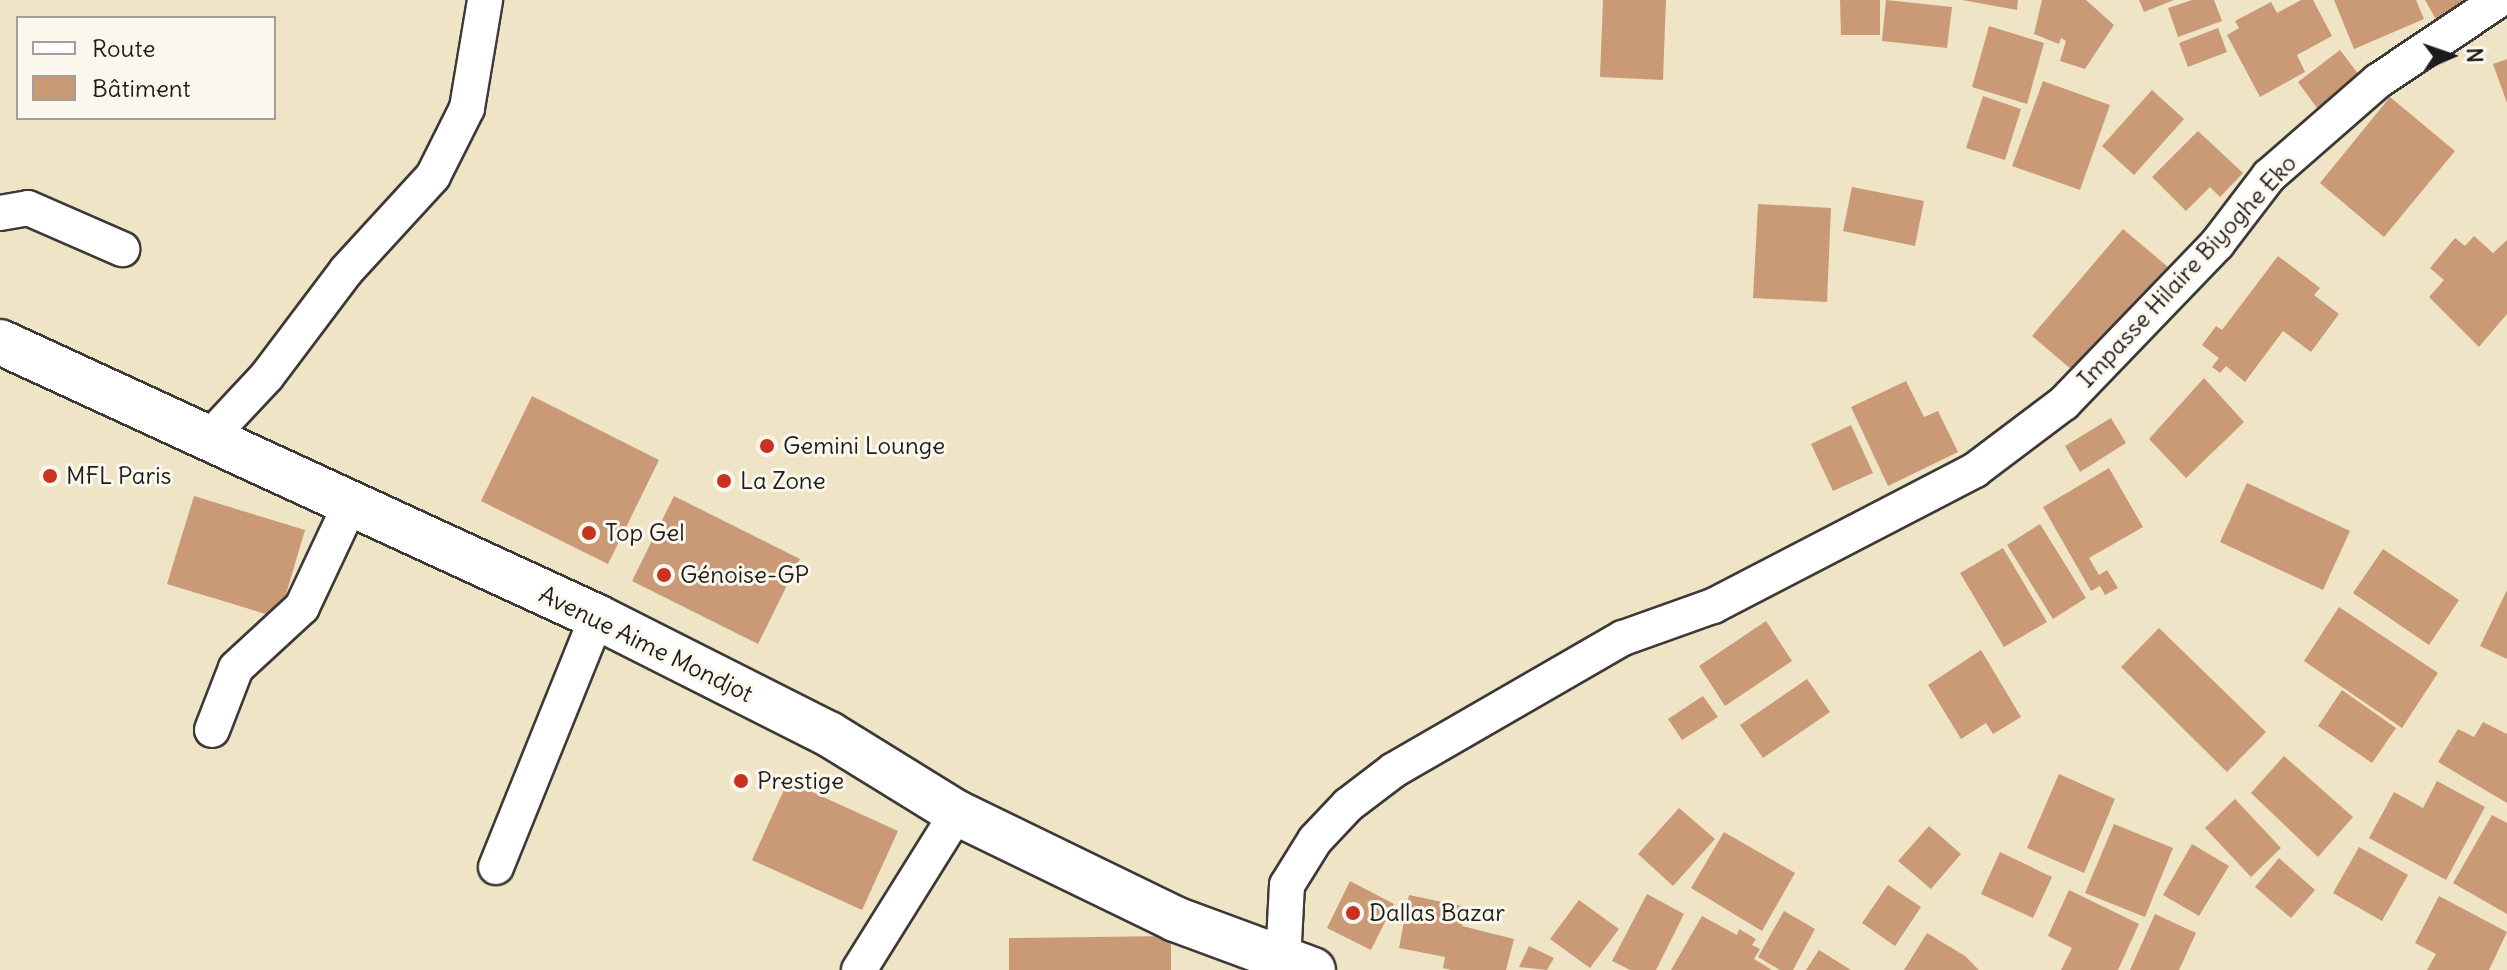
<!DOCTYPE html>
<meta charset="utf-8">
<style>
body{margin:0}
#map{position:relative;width:2507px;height:970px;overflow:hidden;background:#f0e4c6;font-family:Delius,sans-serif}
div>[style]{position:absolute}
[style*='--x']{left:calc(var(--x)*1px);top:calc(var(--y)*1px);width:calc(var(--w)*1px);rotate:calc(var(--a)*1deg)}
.building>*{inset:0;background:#ca9a76}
.roads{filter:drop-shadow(2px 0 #3c3a36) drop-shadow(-2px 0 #3c3a36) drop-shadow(0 2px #3c3a36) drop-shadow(0 -2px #3c3a36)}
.street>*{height:34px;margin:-17px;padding:0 17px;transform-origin:17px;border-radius:17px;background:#fff}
.secondary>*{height:44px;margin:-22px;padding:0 22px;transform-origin:22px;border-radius:22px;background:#fff}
.dots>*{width:22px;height:22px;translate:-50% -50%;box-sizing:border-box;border:4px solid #fbf7ec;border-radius:50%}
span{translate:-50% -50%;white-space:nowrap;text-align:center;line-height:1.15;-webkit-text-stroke:6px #fbf7ec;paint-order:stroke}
.street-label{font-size:24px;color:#1c1c1c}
.poi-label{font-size:24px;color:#1c1c1c}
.left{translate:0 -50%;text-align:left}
.legend{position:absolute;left:16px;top:16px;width:260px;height:104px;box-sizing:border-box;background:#fbf7ec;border:2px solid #a29f99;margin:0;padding:10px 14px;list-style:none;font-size:24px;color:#1c1c1c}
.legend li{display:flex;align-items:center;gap:16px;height:40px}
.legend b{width:40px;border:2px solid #a29f99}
.north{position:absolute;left:2411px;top:16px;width:80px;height:80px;-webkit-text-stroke:6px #fbf7ec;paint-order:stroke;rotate:88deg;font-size:22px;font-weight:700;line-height:32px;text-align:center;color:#1c1c1c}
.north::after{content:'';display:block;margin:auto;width:28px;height:36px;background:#1c1c1c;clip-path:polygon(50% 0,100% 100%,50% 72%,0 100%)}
</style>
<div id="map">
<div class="building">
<i style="clip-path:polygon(1603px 0,1666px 0,1663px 80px,1600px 77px)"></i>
<i style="clip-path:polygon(1840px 0,1880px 0,1880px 35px,1841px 35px)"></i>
<i style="clip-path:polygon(1886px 0,1952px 7px,1947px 48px,1882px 41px)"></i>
<i style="clip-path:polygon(1962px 0,2018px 0,2017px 10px)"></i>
<i style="clip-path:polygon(2042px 0,2086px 0,2114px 25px,2085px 69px,2060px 61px,2066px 41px,2061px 38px,2059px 44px,2034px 34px)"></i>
<i style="clip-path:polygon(2139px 0,2174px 0,2144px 12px)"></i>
<i style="clip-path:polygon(2192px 0,2214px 0,2222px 21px,2178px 37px,2168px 8px)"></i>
<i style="clip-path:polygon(2301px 0,2313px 0,2332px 36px,2297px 55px,2305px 72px,2260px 97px,2227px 35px,2239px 28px,2235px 21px,2271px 2px,2277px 13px)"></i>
<i style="clip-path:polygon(2334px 0,2416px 0,2424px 19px,2354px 49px)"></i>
<i style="clip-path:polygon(2425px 0,2479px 0,2438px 23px)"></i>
<i style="clip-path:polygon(1989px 26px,2044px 43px,2027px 104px,1972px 87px)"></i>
<i style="clip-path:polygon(2218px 28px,2227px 52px,2188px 67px,2179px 43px)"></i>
<i style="clip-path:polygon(2340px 50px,2359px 75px,2317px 108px,2298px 82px)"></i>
<i style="clip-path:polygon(2507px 59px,2507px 103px,2493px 64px)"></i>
<i style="clip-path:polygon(2043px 81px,2110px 105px,2080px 190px,2012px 166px)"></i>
<i style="clip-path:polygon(2152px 90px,2184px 119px,2134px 175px,2102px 146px)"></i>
<i style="clip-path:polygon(1983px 96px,2021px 109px,2005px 160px,1966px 148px)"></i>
<i style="clip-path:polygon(2390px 97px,2455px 151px,2384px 237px,2320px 183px)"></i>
<i style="clip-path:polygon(2198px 131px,2243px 173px,2220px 197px,2210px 187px,2186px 211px,2152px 177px)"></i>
<i style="clip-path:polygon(1852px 187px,1924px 201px,1915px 246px,1843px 231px)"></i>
<i style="clip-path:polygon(1758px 204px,1831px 208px,1827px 302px,1753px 298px)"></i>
<i style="clip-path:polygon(2123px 229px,2168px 267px,2078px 375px,2032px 336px)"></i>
<i style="clip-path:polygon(2474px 236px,2493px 253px,2507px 240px,2507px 314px,2479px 347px,2429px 297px,2444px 280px,2430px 268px,2455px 238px,2465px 246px)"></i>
<i style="clip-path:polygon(2278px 256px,2320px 288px,2314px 295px,2339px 314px,2311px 352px,2283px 331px,2245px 382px,2226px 366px,2220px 373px,2212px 367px,2219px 358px,2202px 345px,2216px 326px,2222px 330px)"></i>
<i style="clip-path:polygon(2204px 378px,2244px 422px,2186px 478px,2149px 439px)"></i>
<i style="clip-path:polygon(1906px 381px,1924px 417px,1938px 411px,1958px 452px,1888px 486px,1851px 407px)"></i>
<i style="clip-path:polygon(532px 396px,659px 460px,608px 564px,481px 501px)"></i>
<i style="clip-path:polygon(2111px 418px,2126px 443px,2080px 472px,2065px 446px)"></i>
<i style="clip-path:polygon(1851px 425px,1873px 473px,1833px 491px,1811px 444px)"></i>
<i style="clip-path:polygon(2109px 468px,2143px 527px,2089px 558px,2099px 575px,2107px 570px,2118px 588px,2105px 595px,2100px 586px,2091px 591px,2043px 507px)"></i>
<i style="clip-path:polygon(2247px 483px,2350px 531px,2323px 590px,2220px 542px)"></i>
<i style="clip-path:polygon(194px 496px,305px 530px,279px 618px,167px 584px)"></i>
<i style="clip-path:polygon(674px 496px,800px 559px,758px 644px,632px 581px)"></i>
<i style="clip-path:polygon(2040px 524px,2086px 598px,2053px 619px,2007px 545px)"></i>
<i style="clip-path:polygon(2003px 548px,2047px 622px,2004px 647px,1960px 573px)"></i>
<i style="clip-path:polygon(2383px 549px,2459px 600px,2429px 645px,2353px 593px)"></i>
<i style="clip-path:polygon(2507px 590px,2507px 659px,2480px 646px)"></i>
<i style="clip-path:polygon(2339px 607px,2438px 673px,2402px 728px,2304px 661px)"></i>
<i style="clip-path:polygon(1766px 621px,1792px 661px,1725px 706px,1699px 666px)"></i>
<i style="clip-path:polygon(2159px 628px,2266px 732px,2227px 772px,2121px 667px)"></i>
<i style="clip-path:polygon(1981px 650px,2021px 717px,1993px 734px,1986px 723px,1961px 739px,1928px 685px)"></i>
<i style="clip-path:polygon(1807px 679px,1830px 712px,1763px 758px,1740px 725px)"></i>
<i style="clip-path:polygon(2342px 690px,2396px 728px,2372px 763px,2318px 726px)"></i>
<i style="clip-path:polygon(1703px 696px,1718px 717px,1682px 740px,1668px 719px)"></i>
<i style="clip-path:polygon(2483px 722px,2507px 734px,2507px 803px,2438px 762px,2458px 729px,2474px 737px)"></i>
<i style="clip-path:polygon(2284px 756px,2353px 817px,2318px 857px,2251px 793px)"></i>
<i style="clip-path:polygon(2059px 774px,2115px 799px,2084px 873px,2027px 848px)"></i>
<i style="clip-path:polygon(788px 781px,898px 831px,862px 910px,752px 860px)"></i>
<i style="clip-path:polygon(2437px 781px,2485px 807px,2446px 880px,2369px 838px,2394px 792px,2423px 808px)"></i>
<i style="clip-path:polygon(2235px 799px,2281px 848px,2251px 877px,2205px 828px)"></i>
<i style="clip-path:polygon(1679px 808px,1715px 839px,1673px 886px,1638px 854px)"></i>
<i style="clip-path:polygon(2492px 815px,2507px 823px,2507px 914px,2453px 883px)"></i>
<i style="clip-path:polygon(2114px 824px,2173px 848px,2145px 917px,2085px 893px)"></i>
<i style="clip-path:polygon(1929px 826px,1961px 854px,1931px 889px,1898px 861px)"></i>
<i style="clip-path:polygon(1724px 832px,1795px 873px,1762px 931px,1691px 888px)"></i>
<i style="clip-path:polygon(2192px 844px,2229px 866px,2199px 916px,2163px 895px)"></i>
<i style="clip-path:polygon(2359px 847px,2408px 875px,2382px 921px,2333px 893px)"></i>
<i style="clip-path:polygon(2000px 852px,2052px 877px,2033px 918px,1981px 894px)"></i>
<i style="clip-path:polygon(2279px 858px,2315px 890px,2291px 918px,2255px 887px)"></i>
<i style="clip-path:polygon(1350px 881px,1394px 904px,1371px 950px,1327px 928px)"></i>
<i style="clip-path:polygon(1888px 885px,1921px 907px,1895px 946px,1862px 923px)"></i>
<i style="clip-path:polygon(2069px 890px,2139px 924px,2118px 970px,2061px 970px,2072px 948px,2048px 936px)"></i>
<i style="clip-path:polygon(1647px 894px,1684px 914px,1656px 970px,1630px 970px,1612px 961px)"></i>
<i style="clip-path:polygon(1409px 895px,1466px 907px,1462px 926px,1514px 939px,1506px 970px,1452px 970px,1443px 968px,1445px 957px,1399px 948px)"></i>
<i style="clip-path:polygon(2439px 896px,2507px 932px,2489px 970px,2427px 970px,2436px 954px,2415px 943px)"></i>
<i style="clip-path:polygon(1579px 900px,1619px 929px,1590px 968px,1550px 939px)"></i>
<i style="clip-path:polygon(1784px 911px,1815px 929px,1793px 970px,1780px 970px,1758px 957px)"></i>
<i style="clip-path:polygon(2155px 914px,2196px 933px,2179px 970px,2130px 970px)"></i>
<i style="clip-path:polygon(1702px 916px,1737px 935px,1739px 929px,1756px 939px,1752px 945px,1760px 949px,1754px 959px,1772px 970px,1671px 970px)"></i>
<i style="clip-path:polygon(1927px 933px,1965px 956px,1979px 970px,1904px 970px)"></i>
<i style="clip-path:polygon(1171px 936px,1171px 970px,1009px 970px,1009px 938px)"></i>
<i style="clip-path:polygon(1529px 946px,1554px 958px,1547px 970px,1519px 967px)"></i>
<i style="clip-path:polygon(1819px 950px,1851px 970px,1806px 970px)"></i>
</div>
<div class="roads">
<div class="street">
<i style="--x:0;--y:213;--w:28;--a:-10"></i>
<i style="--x:28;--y:208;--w:103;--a:23.6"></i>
<i style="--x:210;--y:437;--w:83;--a:-46.9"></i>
<i style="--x:267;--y:376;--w:131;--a:-53"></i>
<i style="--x:346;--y:271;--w:129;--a:-47.5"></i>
<i style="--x:433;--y:176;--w:76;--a:-63.4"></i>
<i style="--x:467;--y:108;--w:109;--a:-80.5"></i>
<i style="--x:212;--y:730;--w:66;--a:-68.8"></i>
<i style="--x:236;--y:668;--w:90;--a:-42.7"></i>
<i style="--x:302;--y:607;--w:110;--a:-64.8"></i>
<i style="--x:496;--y:867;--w:270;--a:-68"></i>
<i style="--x:1283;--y:961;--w:76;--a:-87"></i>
<i style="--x:1287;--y:885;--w:53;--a:-58.1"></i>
<i style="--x:1315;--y:840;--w:48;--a:-46.7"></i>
<i style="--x:1348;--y:805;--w:58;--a:-37.3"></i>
<i style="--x:1394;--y:770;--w:264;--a:-30"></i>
<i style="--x:1623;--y:638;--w:96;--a:-19.6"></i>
<i style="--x:1713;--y:606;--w:295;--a:-27.4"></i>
<i style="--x:1975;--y:470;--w:111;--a:-37"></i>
<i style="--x:2064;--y:403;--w:221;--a:-46.1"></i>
<i style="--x:2217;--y:244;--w:86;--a:-52.6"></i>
<i style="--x:2269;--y:176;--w:145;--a:-41.1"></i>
<i style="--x:2378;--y:81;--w:146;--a:-33.8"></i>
<i style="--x:859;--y:970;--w:185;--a:-58"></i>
</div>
<div class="secondary">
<i style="--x:0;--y:342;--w:657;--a:24.73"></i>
<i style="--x:597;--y:617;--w:260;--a:26.8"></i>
<i style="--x:829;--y:734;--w:150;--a:31.7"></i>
<i style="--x:957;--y:813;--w:242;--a:25.9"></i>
<i style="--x:1175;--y:919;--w:147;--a:20.3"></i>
</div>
</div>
<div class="dots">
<i style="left:767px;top:446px;background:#c8321e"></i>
<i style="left:50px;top:476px;background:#c8321e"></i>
<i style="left:724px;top:481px;background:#c8321e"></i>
<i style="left:589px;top:533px;background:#c8321e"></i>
<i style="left:664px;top:575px;background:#c8321e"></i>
<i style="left:741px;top:781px;background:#c8321e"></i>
<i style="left:1353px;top:913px;background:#c8321e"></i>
</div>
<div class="street-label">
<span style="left:2187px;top:271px;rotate:-47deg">Impasse Hilaire Biyoghe Eko</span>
<span style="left:646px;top:644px;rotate:26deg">Avenue Aime Mondjot</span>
</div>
<div class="poi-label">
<span class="left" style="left:783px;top:446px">Gemini Lounge</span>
<span class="left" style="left:66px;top:476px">MFL Paris</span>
<span class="left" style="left:740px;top:481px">La Zone</span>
<span class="left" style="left:605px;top:533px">Top Gel</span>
<span class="left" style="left:680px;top:575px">Génoise-GP</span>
<span class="left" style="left:757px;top:781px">Prestige</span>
<span class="left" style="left:1369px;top:913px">Dallas Bazar</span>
</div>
<ul class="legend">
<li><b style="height:10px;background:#fff"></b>Route</li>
<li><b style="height:22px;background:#ca9a76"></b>Bâtiment</li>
</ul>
<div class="north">N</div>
</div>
